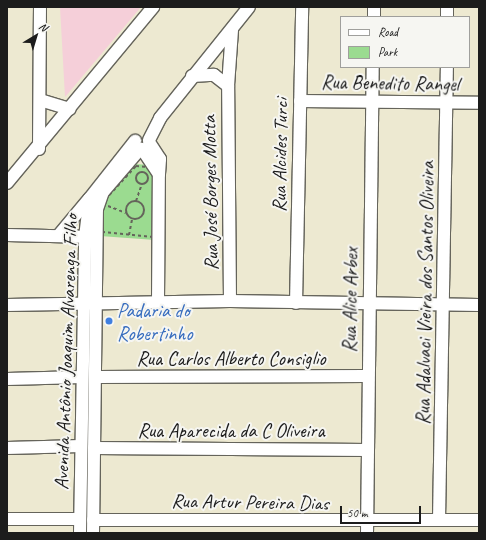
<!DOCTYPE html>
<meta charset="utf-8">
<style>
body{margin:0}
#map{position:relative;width:486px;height:540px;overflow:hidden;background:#ede9d1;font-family:Caveat,sans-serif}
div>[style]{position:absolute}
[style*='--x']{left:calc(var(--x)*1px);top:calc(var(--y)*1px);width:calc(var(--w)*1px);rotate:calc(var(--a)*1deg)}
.built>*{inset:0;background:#f5cfd9}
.green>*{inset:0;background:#9bdb90}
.path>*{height:2px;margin-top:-1px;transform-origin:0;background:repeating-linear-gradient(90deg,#65645b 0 3px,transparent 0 6px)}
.path>.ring{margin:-1px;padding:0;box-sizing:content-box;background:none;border:2px solid #65645b;border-radius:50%}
.roads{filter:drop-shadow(1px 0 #65645b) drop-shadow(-1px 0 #65645b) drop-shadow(0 1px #65645b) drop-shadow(0 -1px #65645b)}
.minor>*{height:12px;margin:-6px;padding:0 6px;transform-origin:6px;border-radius:6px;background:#fff}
.dots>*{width:11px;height:11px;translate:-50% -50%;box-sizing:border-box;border:2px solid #f6f6f2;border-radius:50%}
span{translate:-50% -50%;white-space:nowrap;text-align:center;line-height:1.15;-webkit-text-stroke:4px #f6f6f2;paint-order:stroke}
.street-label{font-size:20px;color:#1c1c1c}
.shop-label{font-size:20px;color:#366cbe}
.left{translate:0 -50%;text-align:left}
.frame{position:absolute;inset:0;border:8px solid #1c1c1c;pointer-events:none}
.legend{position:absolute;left:340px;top:16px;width:130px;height:52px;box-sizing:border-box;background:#f6f6f2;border:1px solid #9f9f9c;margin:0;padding:5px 7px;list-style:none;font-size:12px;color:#1c1c1c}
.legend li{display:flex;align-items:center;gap:8px;height:20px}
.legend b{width:20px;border:1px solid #9f9f9c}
.north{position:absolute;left:16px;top:16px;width:40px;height:40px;-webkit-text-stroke:3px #f6f6f2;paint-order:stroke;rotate:38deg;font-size:11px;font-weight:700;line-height:16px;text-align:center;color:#1c1c1c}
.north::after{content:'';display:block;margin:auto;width:14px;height:18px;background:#1c1c1c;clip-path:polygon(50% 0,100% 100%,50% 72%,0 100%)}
.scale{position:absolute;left:340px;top:506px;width:81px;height:18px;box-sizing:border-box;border:2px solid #1c1c1c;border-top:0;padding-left:5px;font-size:12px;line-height:14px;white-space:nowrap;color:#1c1c1c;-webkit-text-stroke:3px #f6f6f2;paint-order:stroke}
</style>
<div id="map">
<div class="built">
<i style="clip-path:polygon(60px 7px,141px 7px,65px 97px)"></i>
</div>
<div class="green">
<i style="clip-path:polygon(135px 164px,149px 165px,157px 176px,155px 240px,100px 236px,99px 204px)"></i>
</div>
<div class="path">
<i style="--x:136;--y:166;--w:11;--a:5"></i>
<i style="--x:147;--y:167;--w:12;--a:55"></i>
<i style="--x:154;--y:177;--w:60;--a:91"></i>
<i style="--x:153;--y:237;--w:50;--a:-174.3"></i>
<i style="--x:103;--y:232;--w:28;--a:-94"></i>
<i style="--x:101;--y:204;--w:52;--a:-47.4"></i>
<i class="ring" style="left:136px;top:172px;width:10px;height:10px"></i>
<i style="--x:136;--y:201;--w:18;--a:-71"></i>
<i class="ring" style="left:126px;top:201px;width:16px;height:16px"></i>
<i style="--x:108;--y:206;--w:19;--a:21"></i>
<i style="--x:129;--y:235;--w:16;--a:-79"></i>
</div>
<div class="roads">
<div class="minor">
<i style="--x:374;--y:17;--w:10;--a:-90"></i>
<i style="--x:447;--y:17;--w:10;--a:-90"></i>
<i style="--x:192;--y:76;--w:22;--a:-3"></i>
<i style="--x:214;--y:75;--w:18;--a:38"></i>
<i style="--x:40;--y:100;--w:31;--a:17"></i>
<i style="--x:300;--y:101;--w:179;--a:0.6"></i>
<i style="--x:149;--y:140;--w:25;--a:-63"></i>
<i style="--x:160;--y:118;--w:142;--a:-51.3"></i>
<i style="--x:39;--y:149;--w:142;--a:-89.6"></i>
<i style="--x:142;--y:149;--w:30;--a:56"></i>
<i style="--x:159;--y:174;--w:15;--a:-86"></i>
<i style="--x:160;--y:159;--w:20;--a:-123"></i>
<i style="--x:7;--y:183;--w:229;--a:-50.3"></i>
<i style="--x:7;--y:235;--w:85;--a:1.3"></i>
<i style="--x:58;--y:236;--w:48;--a:-50"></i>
<i style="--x:230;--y:301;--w:215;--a:-90.5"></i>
<i style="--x:228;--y:86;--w:56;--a:-85.9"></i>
<i style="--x:158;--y:302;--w:128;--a:-89.6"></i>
<i style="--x:296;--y:303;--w:296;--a:-88.8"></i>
<i style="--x:7;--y:305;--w:223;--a:-1"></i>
<i style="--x:230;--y:301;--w:249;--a:0.9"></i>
<i style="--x:96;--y:377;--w:271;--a:-0.2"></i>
<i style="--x:7;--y:379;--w:75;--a:-1.5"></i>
<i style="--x:7;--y:448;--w:74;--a:-1.5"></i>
<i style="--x:94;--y:448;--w:273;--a:0.4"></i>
<i style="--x:7;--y:519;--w:73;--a:0"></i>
<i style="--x:93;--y:520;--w:386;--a:0"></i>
<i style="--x:439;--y:520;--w:453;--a:-89"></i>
<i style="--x:80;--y:533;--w:296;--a:-89"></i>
<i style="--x:85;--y:237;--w:39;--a:-83"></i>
<i style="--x:90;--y:198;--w:73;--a:-51.7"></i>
<i style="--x:93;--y:533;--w:324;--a:-89.3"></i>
<i style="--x:97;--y:209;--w:18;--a:-71"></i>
<i style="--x:103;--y:192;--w:57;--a:-49.3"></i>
<i style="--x:367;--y:533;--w:466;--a:-89.3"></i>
</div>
</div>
<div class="dots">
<i style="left:109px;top:321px;background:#3f7fe0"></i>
</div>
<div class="street-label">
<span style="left:390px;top:83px;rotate:1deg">Rua Benedito Rangel</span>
<span style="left:280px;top:155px;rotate:-89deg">Rua Alcides Turci</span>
<span style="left:210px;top:193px;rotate:-91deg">Rua José Borges Motta</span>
<span style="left:425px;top:293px;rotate:-89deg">Rua Adalvaci Vieira dos Santos Oliveira</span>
<span style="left:350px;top:300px;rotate:-89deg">Rua Alice Arbex</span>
<span style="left:66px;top:352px;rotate:-88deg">Avenida Antônio Joaquim Alvarenga Filho</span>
<span style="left:231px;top:358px">Rua Carlos Alberto Consiglio</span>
<span style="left:231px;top:430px">Rua Aparecida da C Oliveira</span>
<span style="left:250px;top:502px;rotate:1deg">Rua Artur Pereira Dias</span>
</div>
<div class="shop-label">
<span class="left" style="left:117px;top:322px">Padaria do<br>Robertinho</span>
</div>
<div class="frame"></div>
<ul class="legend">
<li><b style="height:5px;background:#fff"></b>Road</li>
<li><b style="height:11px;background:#9bdb90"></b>Park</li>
</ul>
<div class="north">N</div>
<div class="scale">50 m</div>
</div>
